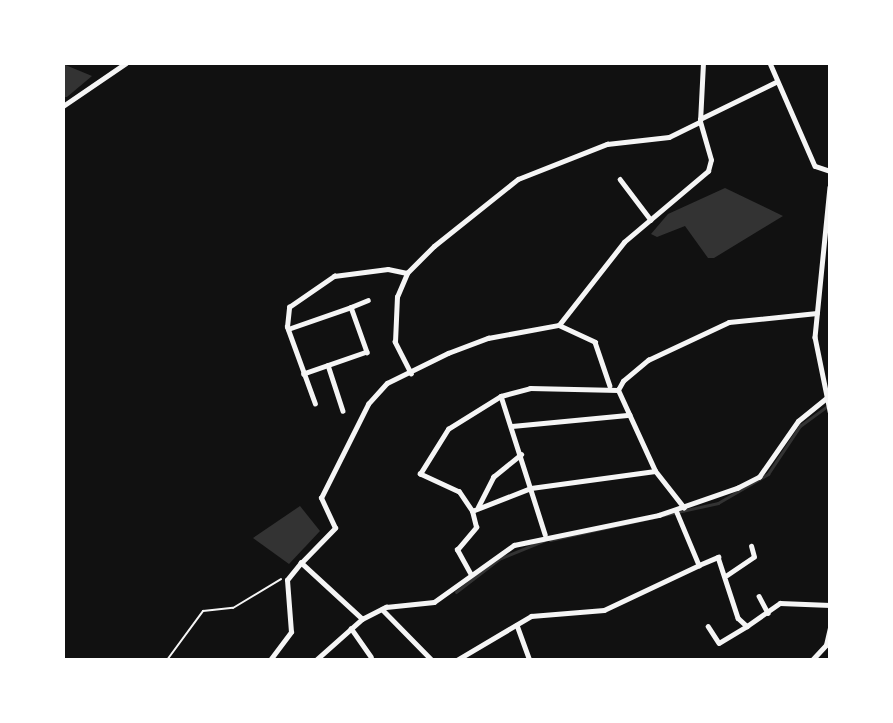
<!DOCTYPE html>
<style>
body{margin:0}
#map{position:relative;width:893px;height:723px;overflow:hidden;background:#111;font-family:"DejaVu Sans",sans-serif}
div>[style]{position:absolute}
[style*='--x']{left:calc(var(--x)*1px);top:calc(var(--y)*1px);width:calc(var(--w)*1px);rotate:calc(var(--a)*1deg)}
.water>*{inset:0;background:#333}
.stream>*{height:2.5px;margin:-1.25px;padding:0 1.25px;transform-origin:1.25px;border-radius:1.25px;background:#333}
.path>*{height:2px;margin:-1px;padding:0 1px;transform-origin:1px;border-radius:1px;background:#f5f5f5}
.minor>*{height:4.5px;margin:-2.25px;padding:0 2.25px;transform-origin:2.25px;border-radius:2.25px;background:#f5f5f5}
span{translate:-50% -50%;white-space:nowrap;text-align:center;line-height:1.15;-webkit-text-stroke:5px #fff;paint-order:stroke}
.frame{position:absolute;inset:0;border:65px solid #fff;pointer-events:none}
</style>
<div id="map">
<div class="water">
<i style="clip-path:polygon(63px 64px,92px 76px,67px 97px,63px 97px)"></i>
<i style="clip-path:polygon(725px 188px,783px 216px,714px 258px,708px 258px,685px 226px,657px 237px,651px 234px,668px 214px)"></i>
<i style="clip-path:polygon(300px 506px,320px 531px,289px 564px,253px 538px)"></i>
</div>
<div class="stream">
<i style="--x:550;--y:540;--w:172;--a:-12.4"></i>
<i style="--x:718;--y:503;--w:58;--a:-30.1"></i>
<i style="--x:768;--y:474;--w:58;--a:-56.3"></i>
<i style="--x:800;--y:426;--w:37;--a:-36"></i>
<i style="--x:456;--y:592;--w:54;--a:-37.5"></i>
<i style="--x:499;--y:559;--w:48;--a:-22.2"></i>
</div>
<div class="path">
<i style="--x:167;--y:660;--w:61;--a:-53.7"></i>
<i style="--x:203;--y:611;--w:30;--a:-6"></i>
<i style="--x:233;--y:608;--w:56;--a:-31.1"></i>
</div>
<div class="minor">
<i style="--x:770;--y:63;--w:112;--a:66.4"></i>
<i style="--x:815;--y:166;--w:16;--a:18"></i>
<i style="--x:63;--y:106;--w:76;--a:-34.3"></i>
<i style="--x:700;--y:119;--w:85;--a:-26"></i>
<i style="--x:620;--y:179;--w:51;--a:52.9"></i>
<i style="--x:830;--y:187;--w:151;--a:95.7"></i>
<i style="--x:815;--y:337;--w:76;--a:78.5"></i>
<i style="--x:351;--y:307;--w:18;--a:-22"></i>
<i style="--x:559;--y:325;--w:40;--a:25"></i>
<i style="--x:595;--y:342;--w:46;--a:71.2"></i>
<i style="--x:288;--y:329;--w:67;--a:-19.2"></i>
<i style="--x:351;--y:307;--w:48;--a:70.4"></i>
<i style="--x:367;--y:352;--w:67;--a:160.8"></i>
<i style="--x:328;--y:365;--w:48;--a:71.9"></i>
<i style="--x:411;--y:374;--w:36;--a:-117"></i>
<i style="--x:395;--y:342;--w:45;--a:-87.5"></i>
<i style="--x:397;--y:297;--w:26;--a:-67"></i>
<i style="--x:407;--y:273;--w:38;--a:-45"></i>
<i style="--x:434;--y:246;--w:107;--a:-38.6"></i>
<i style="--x:518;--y:179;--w:96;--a:-21.5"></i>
<i style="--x:607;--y:144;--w:62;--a:-6.4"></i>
<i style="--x:669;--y:137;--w:34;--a:-26"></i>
<i style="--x:501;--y:396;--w:145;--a:72.3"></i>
<i style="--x:315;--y:404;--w:82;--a:-110"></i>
<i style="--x:287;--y:327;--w:20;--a:-84"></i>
<i style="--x:289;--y:307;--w:55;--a:-34.6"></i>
<i style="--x:334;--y:276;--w:54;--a:-7.4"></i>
<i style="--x:388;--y:269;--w:19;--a:12"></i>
<i style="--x:512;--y:426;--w:118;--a:-5.4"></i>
<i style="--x:478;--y:507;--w:34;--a:-63"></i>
<i style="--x:493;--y:477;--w:36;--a:-39"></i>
<i style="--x:684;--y:508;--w:47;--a:-128.1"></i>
<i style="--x:655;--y:471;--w:89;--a:-114.6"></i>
<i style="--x:618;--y:390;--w:10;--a:-61"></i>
<i style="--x:623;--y:381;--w:33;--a:-40"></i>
<i style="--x:648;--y:360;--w:89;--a:-25.1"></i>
<i style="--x:729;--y:322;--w:88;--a:-5.8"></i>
<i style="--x:676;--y:510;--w:60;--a:67.3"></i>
<i style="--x:699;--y:565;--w:21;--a:-23"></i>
<i style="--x:718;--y:557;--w:64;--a:71.8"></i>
<i style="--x:738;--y:618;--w:12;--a:42"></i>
<i style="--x:747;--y:626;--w:40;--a:-34.9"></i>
<i style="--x:780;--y:603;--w:50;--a:2.3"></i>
<i style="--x:472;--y:511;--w:63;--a:-21.3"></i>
<i style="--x:531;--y:488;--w:125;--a:-7.8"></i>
<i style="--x:471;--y:575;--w:29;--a:-119"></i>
<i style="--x:457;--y:550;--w:30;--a:-50"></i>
<i style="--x:476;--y:527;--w:16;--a:-104"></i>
<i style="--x:472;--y:511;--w:23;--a:-124"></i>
<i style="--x:459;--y:492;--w:43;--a:-155.2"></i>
<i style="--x:420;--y:474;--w:53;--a:-58.1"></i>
<i style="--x:448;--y:429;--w:62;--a:-31.9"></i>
<i style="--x:501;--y:396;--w:30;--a:-15"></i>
<i style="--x:530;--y:388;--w:88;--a:1.3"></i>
<i style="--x:727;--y:575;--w:32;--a:-34"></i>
<i style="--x:754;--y:557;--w:11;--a:-105"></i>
<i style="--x:759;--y:596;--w:19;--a:62"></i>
<i style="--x:382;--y:609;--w:71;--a:45.6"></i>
<i style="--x:362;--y:619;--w:83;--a:-137.4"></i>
<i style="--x:301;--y:563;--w:49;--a:-45.8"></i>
<i style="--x:335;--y:528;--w:33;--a:-115"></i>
<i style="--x:321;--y:498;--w:105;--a:-63.4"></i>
<i style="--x:368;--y:404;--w:28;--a:-48"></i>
<i style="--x:387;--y:383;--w:68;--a:-26.2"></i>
<i style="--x:448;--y:353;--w:43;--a:-20.6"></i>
<i style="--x:488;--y:338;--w:72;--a:-10.4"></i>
<i style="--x:559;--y:325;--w:105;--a:-51.9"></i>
<i style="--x:624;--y:242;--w:110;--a:-40.2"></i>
<i style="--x:708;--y:171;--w:11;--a:-75"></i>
<i style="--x:711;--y:160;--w:40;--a:-106"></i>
<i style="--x:700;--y:122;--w:59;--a:-87.1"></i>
<i style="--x:517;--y:625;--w:37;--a:70"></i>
<i style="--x:708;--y:626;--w:20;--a:57"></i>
<i style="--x:719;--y:643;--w:33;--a:-31"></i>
<i style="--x:351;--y:628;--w:35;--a:55"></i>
<i style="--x:270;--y:660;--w:35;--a:-53"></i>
<i style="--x:291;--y:632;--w:52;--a:-94.4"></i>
<i style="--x:287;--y:580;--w:22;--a:-51"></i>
<i style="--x:316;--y:660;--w:62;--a:-41.7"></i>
<i style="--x:362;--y:619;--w:27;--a:-27"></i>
<i style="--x:386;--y:607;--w:48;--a:-5.9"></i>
<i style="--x:434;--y:602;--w:98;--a:-35.5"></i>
<i style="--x:514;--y:545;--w:148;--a:-11.7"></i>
<i style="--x:659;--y:515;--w:83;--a:-19.1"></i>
<i style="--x:737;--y:488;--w:25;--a:-27"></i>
<i style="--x:759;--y:477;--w:68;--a:-55.1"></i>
<i style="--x:798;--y:421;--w:36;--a:-39"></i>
<i style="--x:457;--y:660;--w:86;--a:-30.7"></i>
<i style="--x:531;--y:616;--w:73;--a:-4.7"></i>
<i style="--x:604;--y:610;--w:105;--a:-25.3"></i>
<i style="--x:812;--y:660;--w:21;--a:-47"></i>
<i style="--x:826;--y:645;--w:18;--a:-77"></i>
</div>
<div class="frame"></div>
</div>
